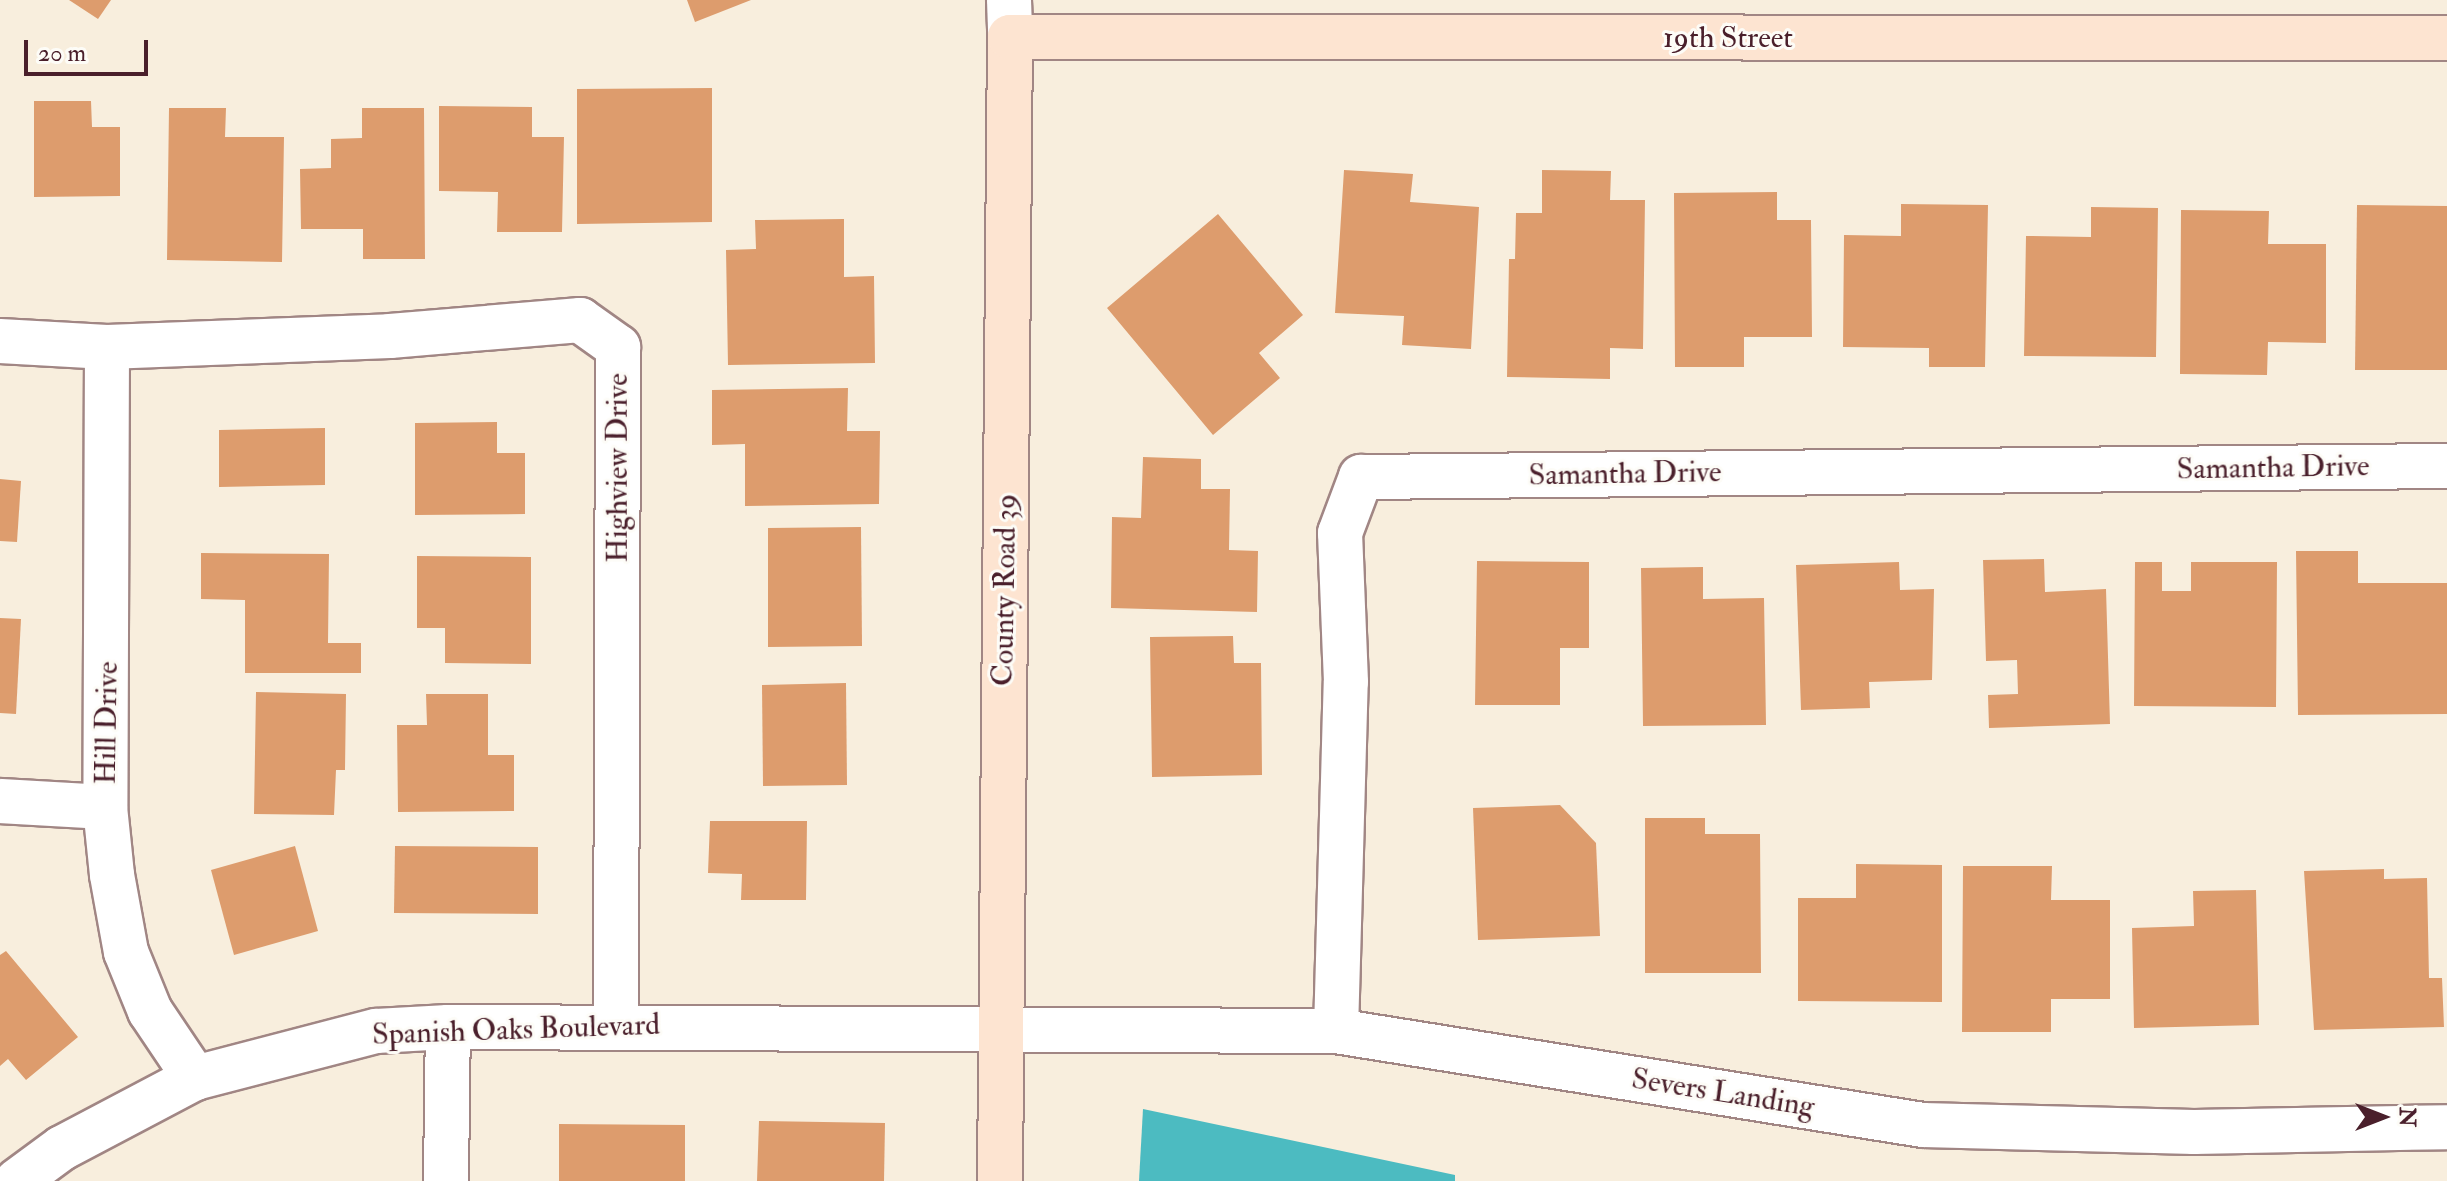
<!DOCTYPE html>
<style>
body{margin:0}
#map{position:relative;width:2447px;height:1181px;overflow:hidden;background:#f8eedd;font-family:"IM FELL Double Pica",serif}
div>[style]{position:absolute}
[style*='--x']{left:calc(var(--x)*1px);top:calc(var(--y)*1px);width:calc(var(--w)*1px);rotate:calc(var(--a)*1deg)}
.water>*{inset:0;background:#4cbbc1}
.building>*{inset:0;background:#dd9c6d}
.roads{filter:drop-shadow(2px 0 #a18684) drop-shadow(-2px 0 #a18684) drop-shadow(0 2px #a18684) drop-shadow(0 -2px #a18684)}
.street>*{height:44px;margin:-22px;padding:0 22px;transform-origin:22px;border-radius:22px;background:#fff}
.secondary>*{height:44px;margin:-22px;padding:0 22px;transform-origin:22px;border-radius:22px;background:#fde4d1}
span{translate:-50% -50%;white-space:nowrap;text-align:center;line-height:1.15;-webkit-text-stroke:6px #fdfcf7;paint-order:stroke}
.street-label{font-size:30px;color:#4a1f2b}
.north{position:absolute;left:2343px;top:1077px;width:80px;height:80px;-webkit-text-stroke:6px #fdfcf7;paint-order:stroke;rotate:90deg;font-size:22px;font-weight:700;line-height:32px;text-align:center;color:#4a1f2b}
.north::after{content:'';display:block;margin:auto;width:28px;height:36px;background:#4a1f2b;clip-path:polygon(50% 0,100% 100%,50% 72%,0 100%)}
.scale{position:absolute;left:24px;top:40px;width:124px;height:36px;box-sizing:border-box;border:4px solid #4a1f2b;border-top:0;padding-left:10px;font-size:24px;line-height:28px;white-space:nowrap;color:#4a1f2b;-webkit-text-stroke:6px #fdfcf7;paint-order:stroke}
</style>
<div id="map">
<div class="water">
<i style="clip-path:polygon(1143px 1109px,1455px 1175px,1455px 1181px,1139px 1181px)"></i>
</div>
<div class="building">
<i style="clip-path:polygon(69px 0,111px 0,98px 19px)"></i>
<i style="clip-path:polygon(687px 0,751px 0,695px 22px)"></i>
<i style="clip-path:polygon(712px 88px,712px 222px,577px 224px,577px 89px)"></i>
<i style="clip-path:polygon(34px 101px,91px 101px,92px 127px,120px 127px,120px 196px,34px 197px)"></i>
<i style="clip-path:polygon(439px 106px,532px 107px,532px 137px,564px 137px,562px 232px,497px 232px,498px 192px,439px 191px)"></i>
<i style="clip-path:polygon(169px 108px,226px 108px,225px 137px,284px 137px,282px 262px,167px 260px)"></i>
<i style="clip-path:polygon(362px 108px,424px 108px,425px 259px,363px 259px,363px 229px,301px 229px,300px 169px,331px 168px,331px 139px,362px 138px)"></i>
<i style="clip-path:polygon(1344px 170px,1413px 174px,1410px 202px,1479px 207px,1471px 349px,1402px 345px,1404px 316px,1335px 313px)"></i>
<i style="clip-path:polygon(1542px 170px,1611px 171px,1610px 200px,1645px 200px,1643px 349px,1610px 348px,1610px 379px,1507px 377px,1509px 259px,1515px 259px,1516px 213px,1542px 213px)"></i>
<i style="clip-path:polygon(1777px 192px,1777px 220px,1811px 220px,1812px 337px,1744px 337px,1744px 367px,1675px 367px,1674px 193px)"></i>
<i style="clip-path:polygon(1901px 204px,1988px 205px,1985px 367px,1929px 367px,1929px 348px,1843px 347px,1844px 235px,1901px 236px)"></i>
<i style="clip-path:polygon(2357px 205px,2447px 206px,2447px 370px,2355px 370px)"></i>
<i style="clip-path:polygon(2091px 207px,2158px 208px,2156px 357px,2024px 356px,2026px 236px,2091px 237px)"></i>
<i style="clip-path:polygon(2181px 210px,2269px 211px,2268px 244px,2326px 244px,2326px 343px,2268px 342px,2267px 375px,2180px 374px)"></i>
<i style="clip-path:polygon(1218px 214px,1303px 315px,1259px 353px,1280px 378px,1213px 435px,1107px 308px)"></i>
<i style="clip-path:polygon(844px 219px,844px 277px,874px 276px,875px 363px,728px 365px,726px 250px,756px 249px,755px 220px)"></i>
<i style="clip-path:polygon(848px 388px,847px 431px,880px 431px,879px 504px,745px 506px,745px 444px,712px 445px,712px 390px)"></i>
<i style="clip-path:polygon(497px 422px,497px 453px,525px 453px,525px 514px,415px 515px,415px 423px)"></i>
<i style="clip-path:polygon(325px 428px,325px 485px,219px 487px,219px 430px)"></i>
<i style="clip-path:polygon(1143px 457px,1201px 459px,1201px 489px,1230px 489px,1229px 550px,1258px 551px,1257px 612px,1111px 608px,1112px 517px,1141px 518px)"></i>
<i style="clip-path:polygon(0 479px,21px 481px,17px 542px,0 541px)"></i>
<i style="clip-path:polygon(861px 527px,862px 646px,768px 647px,768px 528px)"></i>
<i style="clip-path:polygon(2296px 551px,2358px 551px,2358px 583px,2447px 583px,2447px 714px,2298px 715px)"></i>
<i style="clip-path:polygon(201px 553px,329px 554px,328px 643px,361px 643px,361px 673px,245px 673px,245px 600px,201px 599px)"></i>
<i style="clip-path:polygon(417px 556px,531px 557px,531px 664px,445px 663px,445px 628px,417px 628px)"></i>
<i style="clip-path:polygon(2044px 559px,2045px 592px,2106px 589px,2110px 724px,1989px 728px,1988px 695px,2018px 694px,2017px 660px,1986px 661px,1983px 560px)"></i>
<i style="clip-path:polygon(1477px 561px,1589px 562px,1589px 648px,1560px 648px,1560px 705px,1475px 705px)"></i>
<i style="clip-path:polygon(1899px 562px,1900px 590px,1934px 589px,1932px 680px,1869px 682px,1870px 708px,1801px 710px,1796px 565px)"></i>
<i style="clip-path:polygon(2135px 562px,2162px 562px,2162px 591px,2191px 591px,2191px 562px,2277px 562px,2276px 707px,2134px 706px)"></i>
<i style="clip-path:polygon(1703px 567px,1703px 599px,1764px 598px,1766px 725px,1643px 726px,1641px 568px)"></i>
<i style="clip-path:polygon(0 618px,21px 619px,16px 714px,0 713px)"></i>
<i style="clip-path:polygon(1233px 636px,1234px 663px,1261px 663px,1262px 775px,1152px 777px,1150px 637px)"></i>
<i style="clip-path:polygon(846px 683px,847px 785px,763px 786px,762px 685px)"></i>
<i style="clip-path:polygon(256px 692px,346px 694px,345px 770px,336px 770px,334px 815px,254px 814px)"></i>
<i style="clip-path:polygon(426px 694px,488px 694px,488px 755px,514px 755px,514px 811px,398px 812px,397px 725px,427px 725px)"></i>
<i style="clip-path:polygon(1560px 805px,1596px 843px,1600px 936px,1478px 940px,1473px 808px)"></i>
<i style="clip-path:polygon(1645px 818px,1705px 818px,1705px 834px,1760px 834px,1761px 973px,1645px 973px)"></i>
<i style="clip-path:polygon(710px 821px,807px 821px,806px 900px,741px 900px,742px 874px,708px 873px)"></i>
<i style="clip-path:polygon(295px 846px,318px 931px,234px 955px,211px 870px)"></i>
<i style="clip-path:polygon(395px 846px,538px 847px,538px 914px,394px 913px)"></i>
<i style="clip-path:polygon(1856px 864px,1942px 865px,1942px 1002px,1798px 1001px,1798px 898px,1856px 898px)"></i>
<i style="clip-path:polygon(1963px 866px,2052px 866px,2051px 900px,2110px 900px,2110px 999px,2051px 999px,2051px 1032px,1962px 1032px)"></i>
<i style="clip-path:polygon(2384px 869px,2384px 879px,2427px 878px,2429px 978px,2442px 978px,2444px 1027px,2314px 1030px,2304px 871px)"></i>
<i style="clip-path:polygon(2256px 890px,2259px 1025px,2134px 1028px,2132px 928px,2194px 926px,2193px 891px)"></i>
<i style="clip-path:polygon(6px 951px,78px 1037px,26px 1080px,8px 1059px,0 1066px,0 955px)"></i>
<i style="clip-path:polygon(759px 1121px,885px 1123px,884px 1181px,757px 1181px)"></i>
<i style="clip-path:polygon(559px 1124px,685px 1125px,685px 1181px,559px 1181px)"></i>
</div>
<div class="roads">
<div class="street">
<i style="--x:1009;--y:0;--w:37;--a:88"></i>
<i style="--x:0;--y:341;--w:107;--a:3.2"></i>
<i style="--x:107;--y:347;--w:283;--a:-2.2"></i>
<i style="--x:390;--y:336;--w:191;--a:-4.8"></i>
<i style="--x:580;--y:320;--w:47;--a:35.4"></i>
<i style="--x:618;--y:347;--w:677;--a:90.17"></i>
<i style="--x:107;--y:347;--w:460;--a:90.2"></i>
<i style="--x:105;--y:807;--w:68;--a:84.1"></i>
<i style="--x:112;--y:875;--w:78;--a:79.7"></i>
<i style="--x:126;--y:952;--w:64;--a:67.9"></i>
<i style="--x:150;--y:1011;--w:81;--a:56.1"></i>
<i style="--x:0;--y:801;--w:105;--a:3.3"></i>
<i style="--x:1336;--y:1031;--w:349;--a:-88.4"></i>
<i style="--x:1346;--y:682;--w:149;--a:-92.3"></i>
<i style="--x:1340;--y:533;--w:60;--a:-69.4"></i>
<i style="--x:1361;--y:477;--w:1086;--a:-0.58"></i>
<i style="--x:17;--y:1181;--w:56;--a:-36.3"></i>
<i style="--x:62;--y:1148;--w:150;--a:-27.8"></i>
<i style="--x:195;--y:1078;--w:187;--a:-14.6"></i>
<i style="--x:376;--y:1031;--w:72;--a:-3.2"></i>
<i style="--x:448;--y:1027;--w:888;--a:0.26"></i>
<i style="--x:1336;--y:1031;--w:594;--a:9.1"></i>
<i style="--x:1923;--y:1125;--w:271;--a:1.5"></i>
<i style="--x:2194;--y:1132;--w:253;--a:-1.1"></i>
<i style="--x:446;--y:1181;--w:154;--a:-89.3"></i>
</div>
<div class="secondary">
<i style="--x:1000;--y:1181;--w:1144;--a:-89.5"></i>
<i style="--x:1010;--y:37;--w:1437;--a:0.04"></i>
</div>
</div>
<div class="street-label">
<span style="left:1728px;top:38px">19th Street</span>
<span style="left:618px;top:468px;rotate:-90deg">Highview Drive</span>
<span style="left:2273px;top:468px;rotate:-1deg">Samantha Drive</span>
<span style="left:1625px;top:474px;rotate:-1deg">Samantha Drive</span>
<span style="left:1005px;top:590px;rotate:-89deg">County Road 39</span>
<span style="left:107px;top:723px;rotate:-89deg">Hill Drive</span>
<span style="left:516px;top:1030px;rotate:-2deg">Spanish Oaks Boulevard</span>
<span style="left:1723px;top:1093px;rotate:9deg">Severs Landing</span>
</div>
<div class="north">N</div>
<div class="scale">20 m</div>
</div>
